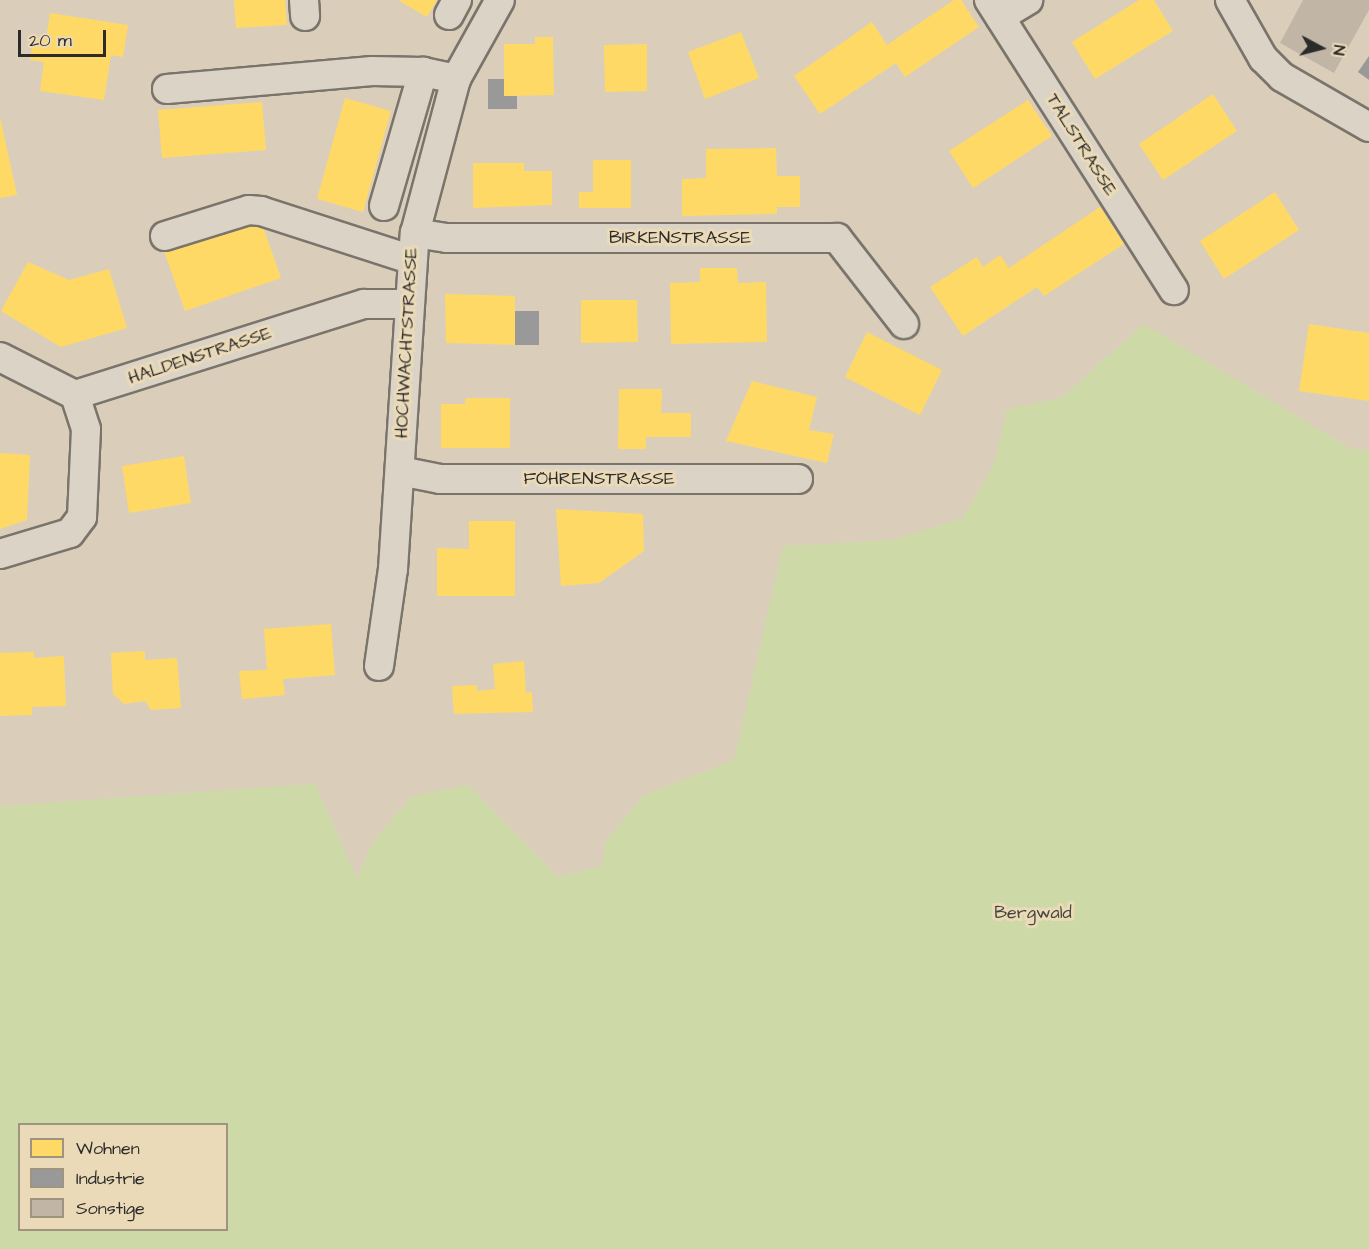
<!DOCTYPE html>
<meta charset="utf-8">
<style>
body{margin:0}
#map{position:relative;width:1369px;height:1249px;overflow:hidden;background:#daceba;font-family:"Architects Daughter",sans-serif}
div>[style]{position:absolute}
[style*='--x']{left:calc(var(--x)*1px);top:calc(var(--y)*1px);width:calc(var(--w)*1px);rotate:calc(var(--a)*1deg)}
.green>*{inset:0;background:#ced9a8}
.homes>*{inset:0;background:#ffd966}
.industry>*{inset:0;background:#999}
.building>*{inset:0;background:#c1b6a6}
.roads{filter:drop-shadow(2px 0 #7a746b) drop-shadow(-2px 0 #7a746b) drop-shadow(0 2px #7a746b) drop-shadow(0 -2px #7a746b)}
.minor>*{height:28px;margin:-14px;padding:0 14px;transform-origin:14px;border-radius:14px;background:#dad3c6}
span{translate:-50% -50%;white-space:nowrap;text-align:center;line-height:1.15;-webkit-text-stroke:6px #ebdab7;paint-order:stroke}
.street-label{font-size:18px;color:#2b2b2b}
.park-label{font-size:18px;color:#42463c}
.legend{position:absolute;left:18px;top:1123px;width:210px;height:108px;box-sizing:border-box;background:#ebdab7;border:2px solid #9e947f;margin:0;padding:8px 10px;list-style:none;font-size:18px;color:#2b2b2b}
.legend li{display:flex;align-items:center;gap:12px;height:30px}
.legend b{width:30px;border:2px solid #9e947f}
.north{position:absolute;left:1291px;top:18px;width:60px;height:60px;-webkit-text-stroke:4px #ebdab7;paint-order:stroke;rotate:97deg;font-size:16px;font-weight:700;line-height:24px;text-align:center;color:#2b2b2b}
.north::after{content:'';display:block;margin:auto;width:21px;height:27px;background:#2b2b2b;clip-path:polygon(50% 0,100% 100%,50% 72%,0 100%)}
.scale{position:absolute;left:18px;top:30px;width:88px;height:27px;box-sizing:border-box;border:3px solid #2b2b2b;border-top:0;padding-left:8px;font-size:18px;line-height:21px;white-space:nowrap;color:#2b2b2b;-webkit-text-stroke:4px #ebdab7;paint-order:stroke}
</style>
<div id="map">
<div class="green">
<i style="clip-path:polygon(evenodd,1144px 324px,1351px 449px,1369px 450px,1369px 1249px,0 1249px,0 806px,315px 784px,357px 879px,374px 840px,412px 796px,469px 785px,558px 877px,602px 866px,607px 839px,644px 795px,734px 760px,783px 546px,893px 540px,963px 518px,994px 464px,1007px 409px,1061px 398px,1144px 324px,226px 1124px,226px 1230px,20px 1230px,20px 1124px,226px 1124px)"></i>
</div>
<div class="homes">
<i style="clip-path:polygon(234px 0,285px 0,287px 25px,236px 28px)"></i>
<i style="clip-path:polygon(398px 0,437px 0,427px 17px)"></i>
<i style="clip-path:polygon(954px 0,961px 0,979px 27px,905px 77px,896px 63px,820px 114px,794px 76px,872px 22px,887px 45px)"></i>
<i style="clip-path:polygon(1139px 0,1154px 0,1173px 31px,1095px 79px,1072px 42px)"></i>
<i style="clip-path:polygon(50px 13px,128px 25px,123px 57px,111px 55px,104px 100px,40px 91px,44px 62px,30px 60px,33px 37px,46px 39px)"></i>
<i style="clip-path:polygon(741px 32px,759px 78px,705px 99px,688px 52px)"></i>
<i style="clip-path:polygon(535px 37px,553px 37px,554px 95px,504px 96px,504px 44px,535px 44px)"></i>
<i style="clip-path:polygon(647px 44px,647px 91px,605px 92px,604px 45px)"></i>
<i style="clip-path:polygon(1213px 94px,1237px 131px,1163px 180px,1139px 144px)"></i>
<i style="clip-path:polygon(345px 98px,391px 111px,363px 212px,317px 199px)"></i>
<i style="clip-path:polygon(1028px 100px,1052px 136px,973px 188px,949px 151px)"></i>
<i style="clip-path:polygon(262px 102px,266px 150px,162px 158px,158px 110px)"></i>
<i style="clip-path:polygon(0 117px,17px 195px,0 198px)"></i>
<i style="clip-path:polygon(776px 148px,777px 176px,800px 176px,800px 207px,777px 207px,777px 214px,682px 216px,682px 179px,706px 178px,706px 149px)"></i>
<i style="clip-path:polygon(593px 160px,631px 160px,631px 208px,579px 208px,579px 192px,593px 192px)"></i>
<i style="clip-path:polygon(473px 163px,524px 163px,524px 171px,552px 171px,552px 205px,473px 208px)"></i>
<i style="clip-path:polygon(1275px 192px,1299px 230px,1224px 279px,1200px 241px)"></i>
<i style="clip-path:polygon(1100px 207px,1124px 244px,1044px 296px,1037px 287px,963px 336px,930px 287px,977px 257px,983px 267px,1000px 255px,1009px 268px)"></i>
<i style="clip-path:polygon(260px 218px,281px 278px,185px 311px,164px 251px)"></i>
<i style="clip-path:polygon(28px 262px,69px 280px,109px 269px,127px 328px,61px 347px,1px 311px)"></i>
<i style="clip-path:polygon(700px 268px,737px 268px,738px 283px,766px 282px,767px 342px,671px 344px,670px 283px,700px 282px)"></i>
<i style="clip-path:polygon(445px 294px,515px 296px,515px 345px,446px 343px)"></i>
<i style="clip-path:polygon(581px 300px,637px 300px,638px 342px,581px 343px)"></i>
<i style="clip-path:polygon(1309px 324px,1369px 333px,1369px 401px,1299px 391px)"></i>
<i style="clip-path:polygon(867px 332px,942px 370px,920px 415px,845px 377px)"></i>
<i style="clip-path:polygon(752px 381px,817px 397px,809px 430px,834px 434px,827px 463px,726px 441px)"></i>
<i style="clip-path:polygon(619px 389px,662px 389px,661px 413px,691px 413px,691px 437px,646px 437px,646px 449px,618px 449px)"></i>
<i style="clip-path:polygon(466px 398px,510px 398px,510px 448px,441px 448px,441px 404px,465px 404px)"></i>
<i style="clip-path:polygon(0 453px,30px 455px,27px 520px,0 529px)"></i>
<i style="clip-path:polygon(184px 456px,191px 503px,129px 513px,122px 466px)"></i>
<i style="clip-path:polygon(556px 509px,643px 514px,644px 551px,599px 583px,561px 586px)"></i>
<i style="clip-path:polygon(469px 521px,515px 521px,515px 596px,437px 596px,437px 548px,469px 549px)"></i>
<i style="clip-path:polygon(331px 624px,335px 675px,283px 679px,285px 695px,242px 699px,239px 671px,267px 670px,264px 629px)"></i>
<i style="clip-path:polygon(145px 651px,145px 660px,177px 658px,181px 708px,151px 710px,145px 701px,124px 704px,113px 694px,111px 653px)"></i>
<i style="clip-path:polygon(34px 652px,34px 658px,64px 656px,66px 706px,32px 707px,32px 715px,0 716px,0 653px)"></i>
<i style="clip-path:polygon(524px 661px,526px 693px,532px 692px,533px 712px,454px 714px,452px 686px,477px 685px,477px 691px,495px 689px,493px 664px)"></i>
</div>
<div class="industry">
<i style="clip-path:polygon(1369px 56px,1369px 80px,1358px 72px)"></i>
<i style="clip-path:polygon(488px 79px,504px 79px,504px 96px,517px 96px,517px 109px,488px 109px)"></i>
<i style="clip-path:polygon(515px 311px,539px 311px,539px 345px,515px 345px)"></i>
</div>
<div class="building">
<i style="clip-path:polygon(1303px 0,1369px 0,1369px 10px,1334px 73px,1280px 43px)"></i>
</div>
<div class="roads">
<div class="minor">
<i style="--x:304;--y:0;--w:16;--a:86"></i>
<i style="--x:989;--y:0;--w:344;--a:57.5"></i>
<i style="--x:1230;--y:0;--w:67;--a:60.4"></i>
<i style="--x:1263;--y:58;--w:27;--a:45"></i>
<i style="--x:1282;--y:77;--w:100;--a:29.9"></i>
<i style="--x:449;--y:15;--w:17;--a:-62"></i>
<i style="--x:1000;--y:17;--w:33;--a:-31"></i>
<i style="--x:167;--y:89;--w:206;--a:-5"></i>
<i style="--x:372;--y:71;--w:51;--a:1.1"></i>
<i style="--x:423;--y:72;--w:34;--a:12"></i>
<i style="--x:384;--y:206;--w:140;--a:-73.8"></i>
<i style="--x:415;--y:233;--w:32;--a:9"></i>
<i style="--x:447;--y:238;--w:390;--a:0"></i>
<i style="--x:837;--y:238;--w:109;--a:52.1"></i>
<i style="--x:165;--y:236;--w:88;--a:-17.2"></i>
<i style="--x:249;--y:210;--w:12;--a:5"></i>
<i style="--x:261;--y:211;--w:157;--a:17.9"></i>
<i style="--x:0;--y:357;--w:84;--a:26.9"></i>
<i style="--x:75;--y:395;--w:303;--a:-17.5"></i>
<i style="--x:364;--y:304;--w:44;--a:0"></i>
<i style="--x:400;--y:471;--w:41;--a:11.3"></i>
<i style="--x:440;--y:479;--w:358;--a:0"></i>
<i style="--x:0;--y:554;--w:73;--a:-16.7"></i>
<i style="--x:70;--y:533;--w:20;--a:-53"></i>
<i style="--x:82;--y:517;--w:88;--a:-87.4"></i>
<i style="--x:86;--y:429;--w:36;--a:-108"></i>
<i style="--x:379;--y:666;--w:98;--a:-81.8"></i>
<i style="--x:393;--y:569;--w:337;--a:-86.3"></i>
<i style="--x:415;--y:233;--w:159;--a:-75.1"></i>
<i style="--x:456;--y:79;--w:90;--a:-60.9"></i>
</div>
</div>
<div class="street-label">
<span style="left:1081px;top:145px;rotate:58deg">TALSTRASSE</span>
<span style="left:680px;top:238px">BIRKENSTRASSE</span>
<span style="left:407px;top:343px;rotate:-87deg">HOCHWACHTSTRASSE</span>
<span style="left:200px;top:356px;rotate:-18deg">HALDENSTRASSE</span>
<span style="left:599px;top:479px">FÖHRENSTRASSE</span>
</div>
<div class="park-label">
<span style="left:1033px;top:913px">Bergwald</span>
</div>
<ul class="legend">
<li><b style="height:16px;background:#ffd966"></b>Wohnen</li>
<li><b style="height:16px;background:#999"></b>Industrie</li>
<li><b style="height:16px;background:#c1b6a6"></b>Sonstige</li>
</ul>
<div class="north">N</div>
<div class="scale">20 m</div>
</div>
